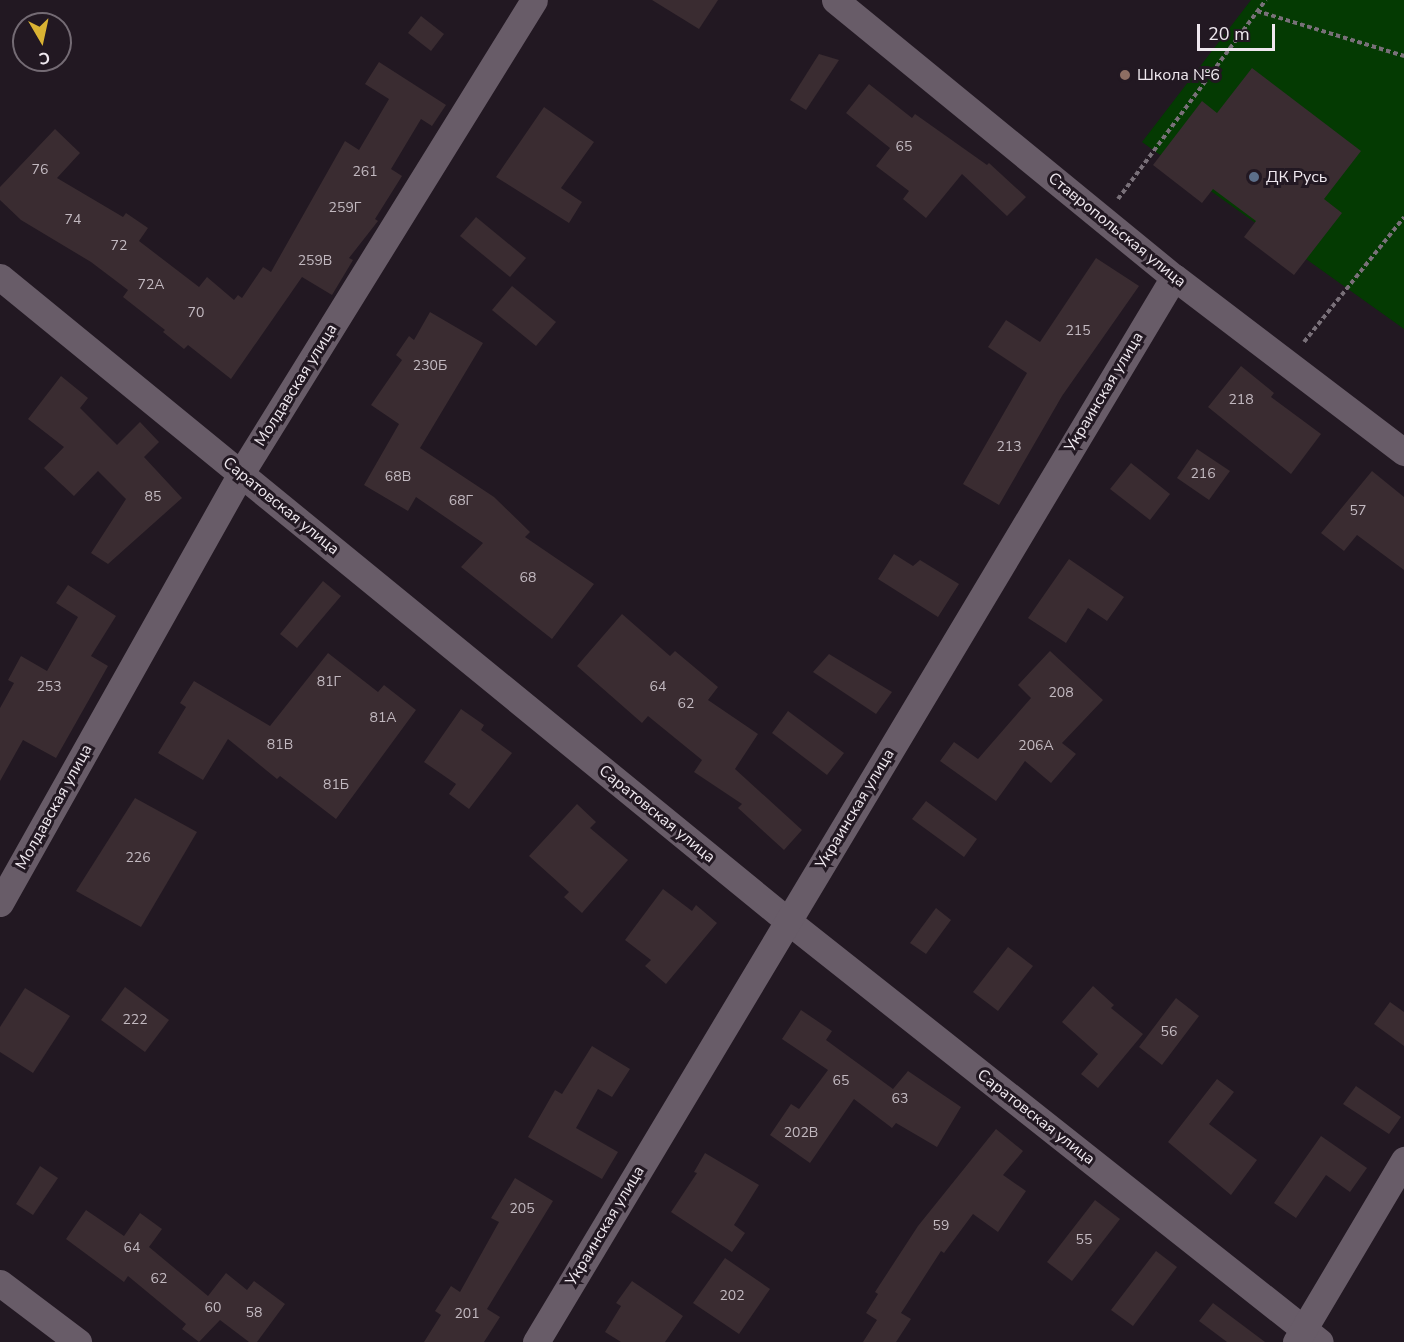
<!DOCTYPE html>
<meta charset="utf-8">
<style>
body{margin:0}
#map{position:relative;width:1404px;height:1342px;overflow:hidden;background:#221822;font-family:"Nunito Sans",sans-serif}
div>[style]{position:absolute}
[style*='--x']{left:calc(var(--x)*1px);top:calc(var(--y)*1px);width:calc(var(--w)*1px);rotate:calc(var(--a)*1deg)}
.green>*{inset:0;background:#043a02}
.building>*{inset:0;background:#3a2c31}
.path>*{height:4px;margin-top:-2px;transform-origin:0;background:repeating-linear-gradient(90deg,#797079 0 4.5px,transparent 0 7.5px)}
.street>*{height:27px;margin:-13.5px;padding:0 13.5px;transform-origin:13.5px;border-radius:13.5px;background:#685c68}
.dots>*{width:16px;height:16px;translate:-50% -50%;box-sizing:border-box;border:3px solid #221822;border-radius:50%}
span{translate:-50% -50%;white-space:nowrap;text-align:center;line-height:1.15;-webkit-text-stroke:6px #221822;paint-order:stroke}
.number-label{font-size:14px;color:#c2b9c0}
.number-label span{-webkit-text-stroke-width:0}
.poi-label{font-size:16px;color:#efe8ef}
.left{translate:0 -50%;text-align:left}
.street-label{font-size:16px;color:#efe8ef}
.north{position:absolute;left:12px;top:12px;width:60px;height:60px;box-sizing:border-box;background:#221822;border:2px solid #746b74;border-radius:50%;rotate:171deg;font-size:16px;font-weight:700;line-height:24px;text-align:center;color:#efe8ef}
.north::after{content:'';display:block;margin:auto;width:21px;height:27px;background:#dab333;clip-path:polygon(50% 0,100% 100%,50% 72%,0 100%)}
.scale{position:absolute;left:1197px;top:24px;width:78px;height:27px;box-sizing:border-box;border:3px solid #efe8ef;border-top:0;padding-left:8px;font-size:18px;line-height:21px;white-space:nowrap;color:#efe8ef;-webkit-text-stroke:4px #221822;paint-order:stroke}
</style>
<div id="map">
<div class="green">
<i style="clip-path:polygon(1251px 0,1404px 0,1404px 329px,1142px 142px)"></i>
</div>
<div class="building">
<i style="clip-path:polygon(652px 0,718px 0,699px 29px)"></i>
<i style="clip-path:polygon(421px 16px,444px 34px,431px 51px,408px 33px)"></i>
<i style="clip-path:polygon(819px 54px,839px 60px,806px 110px,790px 100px)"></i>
<i style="clip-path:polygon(379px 62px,446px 105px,432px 126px,421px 119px,391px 169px,402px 176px,375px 219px,378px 221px,349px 258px,353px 260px,332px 295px,302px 277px,231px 379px,188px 345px,184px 349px,163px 332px,165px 330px,123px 297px,128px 290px,91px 262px,21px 220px,0 200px,0 187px,55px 129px,80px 153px,57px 178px,123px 217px,126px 213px,148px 228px,139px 241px,199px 287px,207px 277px,234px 300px,238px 295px,242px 298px,263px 267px,271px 272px,345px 141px,359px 150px,389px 99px,365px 84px)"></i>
<i style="clip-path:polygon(1252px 68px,1361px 151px,1324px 199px,1342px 213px,1294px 275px,1244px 237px,1256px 221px,1213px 189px,1202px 203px,1153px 165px,1202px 101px,1217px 113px)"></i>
<i style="clip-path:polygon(869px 84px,912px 118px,915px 114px,987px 165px,989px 163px,1026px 197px,1007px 216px,962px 174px,926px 218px,903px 199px,909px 191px,876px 166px,890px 148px,846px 113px)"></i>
<i style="clip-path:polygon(544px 107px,594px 142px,561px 188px,582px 202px,569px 223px,496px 177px)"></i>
<i style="clip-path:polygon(476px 217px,526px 258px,510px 277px,460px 236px)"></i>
<i style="clip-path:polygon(1096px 258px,1139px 286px,1062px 396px,999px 505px,963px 484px,1027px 373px,988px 347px,1006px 320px,1040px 342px)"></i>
<i style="clip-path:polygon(512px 286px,556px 322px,536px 346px,492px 310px)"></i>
<i style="clip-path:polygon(430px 312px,483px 343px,420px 448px,494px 497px,530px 532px,525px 537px,594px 584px,552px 639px,461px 567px,483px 543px,416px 497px,408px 511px,364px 485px,399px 424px,371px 405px,402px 360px,396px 355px,409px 336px,414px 340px)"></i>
<i style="clip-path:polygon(1241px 366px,1274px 393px,1271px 397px,1321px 434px,1291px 474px,1208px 407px)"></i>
<i style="clip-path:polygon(61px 376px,88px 398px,80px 408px,117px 445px,140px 422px,159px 442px,144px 457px,182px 498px,108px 564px,91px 553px,126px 499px,98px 471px,74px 496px,44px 468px,64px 447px,28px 419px)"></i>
<i style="clip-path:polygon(1197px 449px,1230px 471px,1209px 500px,1177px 478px)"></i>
<i style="clip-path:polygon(1131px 463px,1170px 494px,1150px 520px,1110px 489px)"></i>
<i style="clip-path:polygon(1372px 471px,1404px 497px,1404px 570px,1357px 535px,1344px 551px,1321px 533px)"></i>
<i style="clip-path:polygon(894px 554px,913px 566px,920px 560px,959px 584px,938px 617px,878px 579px)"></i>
<i style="clip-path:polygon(1069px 559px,1124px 597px,1107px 621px,1088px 608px,1066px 643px,1028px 618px)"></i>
<i style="clip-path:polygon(323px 581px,341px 596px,297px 648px,280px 634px)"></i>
<i style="clip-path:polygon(68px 585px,116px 616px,91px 656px,108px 666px,56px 758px,23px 740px,0 781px,0 708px,14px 683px,8px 680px,21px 656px,47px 671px,78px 617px,56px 603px)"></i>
<i style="clip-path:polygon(622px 614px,670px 656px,675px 651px,718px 687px,708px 700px,758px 734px,735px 769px,802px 830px,784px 850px,738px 808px,742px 804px,694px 772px,702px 760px,648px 716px,642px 723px,577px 666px)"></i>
<i style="clip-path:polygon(1050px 651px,1103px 700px,1062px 743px,1076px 754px,1051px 783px,1025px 761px,996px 801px,940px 761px,954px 742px,978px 759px,1031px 698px,1018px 685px)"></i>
<i style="clip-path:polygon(328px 653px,378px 692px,384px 685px,416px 710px,336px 819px,280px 776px,277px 779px,228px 739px,203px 780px,158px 753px,186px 707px,180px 703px,194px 681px,270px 726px)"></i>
<i style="clip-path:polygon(829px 654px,892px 692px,876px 714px,813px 672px)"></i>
<i style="clip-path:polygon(461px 709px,484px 725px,481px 730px,512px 753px,469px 809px,449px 794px,456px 784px,424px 762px)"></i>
<i style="clip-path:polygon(788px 711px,844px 753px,827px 775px,772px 733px)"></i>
<i style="clip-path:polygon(135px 798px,197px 832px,141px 927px,76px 891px)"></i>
<i style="clip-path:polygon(926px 801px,977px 839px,964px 857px,912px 819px)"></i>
<i style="clip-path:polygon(577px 804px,596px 822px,590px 828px,628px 860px,582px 913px,564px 897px,569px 892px,529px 856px)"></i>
<i style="clip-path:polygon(663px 889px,692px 911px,696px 905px,717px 923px,666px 984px,645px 966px,651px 960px,625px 940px)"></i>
<i style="clip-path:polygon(936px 908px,951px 920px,926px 954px,910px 943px)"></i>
<i style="clip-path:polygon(1008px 947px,1033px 966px,998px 1011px,973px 992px)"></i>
<i style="clip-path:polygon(1093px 986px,1114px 1005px,1111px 1008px,1143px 1034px,1098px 1088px,1081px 1074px,1098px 1054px,1062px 1022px)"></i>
<i style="clip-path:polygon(125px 987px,169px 1020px,145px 1052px,101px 1020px)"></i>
<i style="clip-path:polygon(25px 988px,70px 1016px,33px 1073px,0 1052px,0 1027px)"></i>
<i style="clip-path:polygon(1176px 998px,1199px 1016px,1162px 1065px,1139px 1047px)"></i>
<i style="clip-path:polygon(1390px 1002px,1404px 1012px,1404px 1046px,1374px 1024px)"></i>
<i style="clip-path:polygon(801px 1010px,832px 1031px,826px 1040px,893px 1089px,908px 1071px,961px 1107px,937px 1147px,896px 1123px,892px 1128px,854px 1099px,810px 1163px,770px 1135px,791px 1104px,799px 1109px,828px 1070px,782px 1039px)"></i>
<i style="clip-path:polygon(592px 1046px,630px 1069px,612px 1097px,598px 1089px,576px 1128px,618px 1152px,602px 1179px,528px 1137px,555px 1090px,562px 1094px)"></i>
<i style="clip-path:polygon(1217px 1079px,1234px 1092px,1209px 1124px,1257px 1160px,1231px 1195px,1168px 1142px)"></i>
<i style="clip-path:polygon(1356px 1086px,1401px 1117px,1389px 1134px,1343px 1104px)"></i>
<i style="clip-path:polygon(996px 1129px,1023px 1151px,1003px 1175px,1026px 1191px,998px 1232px,973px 1214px,944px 1253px,941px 1251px,901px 1313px,911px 1319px,896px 1342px,863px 1342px,877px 1320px,866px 1313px,878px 1294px,875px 1292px,918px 1226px)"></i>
<i style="clip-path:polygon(1321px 1136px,1367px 1168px,1350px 1192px,1326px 1175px,1296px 1218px,1274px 1203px)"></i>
<i style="clip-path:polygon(705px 1153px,759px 1185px,734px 1225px,745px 1233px,732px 1252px,671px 1212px,697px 1173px,694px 1172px)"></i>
<i style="clip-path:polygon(40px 1166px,58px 1178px,33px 1215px,16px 1204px)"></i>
<i style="clip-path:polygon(515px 1178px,553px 1201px,487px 1309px,500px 1317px,484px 1342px,424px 1342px,441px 1315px,435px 1311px,451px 1286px,460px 1292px,499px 1222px,491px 1218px)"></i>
<i style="clip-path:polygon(1095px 1200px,1120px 1219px,1072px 1281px,1047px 1262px)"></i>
<i style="clip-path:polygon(86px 1210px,124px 1236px,140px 1213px,162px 1229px,149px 1247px,208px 1296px,226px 1273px,247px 1290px,254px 1281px,285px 1304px,257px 1342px,249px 1342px,220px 1320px,199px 1342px,182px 1329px,186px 1324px,128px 1276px,124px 1282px,66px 1239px)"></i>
<i style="clip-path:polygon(1156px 1251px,1177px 1267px,1133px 1326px,1111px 1310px)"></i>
<i style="clip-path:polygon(725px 1258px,770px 1289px,739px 1334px,693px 1303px)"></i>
<i style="clip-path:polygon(632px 1281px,683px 1316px,665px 1342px,621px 1342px,605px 1332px,621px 1306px,616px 1303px)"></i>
<i style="clip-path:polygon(1213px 1303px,1265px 1342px,1227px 1342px,1199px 1321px)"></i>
</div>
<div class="path">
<i style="--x:1257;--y:11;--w:154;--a:17"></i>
<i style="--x:1118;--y:199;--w:248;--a:-53.4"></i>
<i style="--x:1304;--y:342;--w:160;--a:-51.3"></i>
</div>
<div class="street">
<i style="--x:835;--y:0;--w:438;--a:39.3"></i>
<i style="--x:1174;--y:277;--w:289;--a:37.3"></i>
<i style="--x:0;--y:277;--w:1018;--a:39.26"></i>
<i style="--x:788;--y:921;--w:678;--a:38.36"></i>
<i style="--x:0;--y:903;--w:493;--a:-60.7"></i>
<i style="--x:241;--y:473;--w:556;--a:-58.22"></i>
<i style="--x:0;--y:1283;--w:98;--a:37.1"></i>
<i style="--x:536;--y:1342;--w:1241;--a:-59.08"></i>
<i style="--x:1296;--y:1342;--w:212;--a:-59.3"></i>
</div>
<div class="dots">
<i style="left:1125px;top:75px;background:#8d6e63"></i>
<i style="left:1254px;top:177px;background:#5c6f8a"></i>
</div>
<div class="number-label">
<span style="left:904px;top:147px">65</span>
<span style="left:40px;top:170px">76</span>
<span style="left:365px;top:172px">261</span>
<span style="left:345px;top:208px">259Г</span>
<span style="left:73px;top:220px">74</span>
<span style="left:119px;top:246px">72</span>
<span style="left:315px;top:261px">259В</span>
<span style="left:151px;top:285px">72А</span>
<span style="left:196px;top:313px">70</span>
<span style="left:1078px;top:331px">215</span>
<span style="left:430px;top:366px">230Б</span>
<span style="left:1241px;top:400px">218</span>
<span style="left:1009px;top:447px">213</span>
<span style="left:1203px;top:474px">216</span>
<span style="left:398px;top:477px">68В</span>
<span style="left:153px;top:497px">85</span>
<span style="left:461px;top:501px">68Г</span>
<span style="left:1358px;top:511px">57</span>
<span style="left:528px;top:578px">68</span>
<span style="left:329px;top:682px">81Г</span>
<span style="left:49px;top:687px">253</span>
<span style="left:658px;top:687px">64</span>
<span style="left:1061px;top:693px">208</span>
<span style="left:686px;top:704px">62</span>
<span style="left:383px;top:718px">81А</span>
<span style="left:280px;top:745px">81В</span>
<span style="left:1036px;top:746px">206А</span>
<span style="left:336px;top:785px">81Б</span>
<span style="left:138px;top:858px">226</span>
<span style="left:135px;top:1020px">222</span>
<span style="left:1169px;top:1032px">56</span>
<span style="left:841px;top:1081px">65</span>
<span style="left:900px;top:1099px">63</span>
<span style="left:801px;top:1133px">202В</span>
<span style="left:522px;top:1209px">205</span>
<span style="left:941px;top:1226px">59</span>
<span style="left:1084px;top:1240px">55</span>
<span style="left:132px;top:1248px">64</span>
<span style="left:159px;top:1279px">62</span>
<span style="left:732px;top:1296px">202</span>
<span style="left:213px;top:1308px">60</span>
<span style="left:254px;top:1313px">58</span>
<span style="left:467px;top:1314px">201</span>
</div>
<div class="poi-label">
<span class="left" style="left:1137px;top:75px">Школа №6</span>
<span class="left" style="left:1266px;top:177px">ДК Русь</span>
</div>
<div class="street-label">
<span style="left:1117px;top:230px;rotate:39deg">Ставропольская улица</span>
<span style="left:296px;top:385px;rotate:-58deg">Молдавская улица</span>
<span style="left:1104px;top:392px;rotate:-59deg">Украинская улица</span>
<span style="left:281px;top:506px;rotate:39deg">Саратовская улица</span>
<span style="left:54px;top:807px;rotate:-61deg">Молдавская улица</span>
<span style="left:855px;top:809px;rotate:-59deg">Украинская улица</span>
<span style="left:657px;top:814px;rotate:39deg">Саратовская улица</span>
<span style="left:1036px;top:1117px;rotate:38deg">Саратовская улица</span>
<span style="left:605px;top:1226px;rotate:-59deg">Украинская улица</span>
</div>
<div class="north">С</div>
<div class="scale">20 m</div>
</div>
